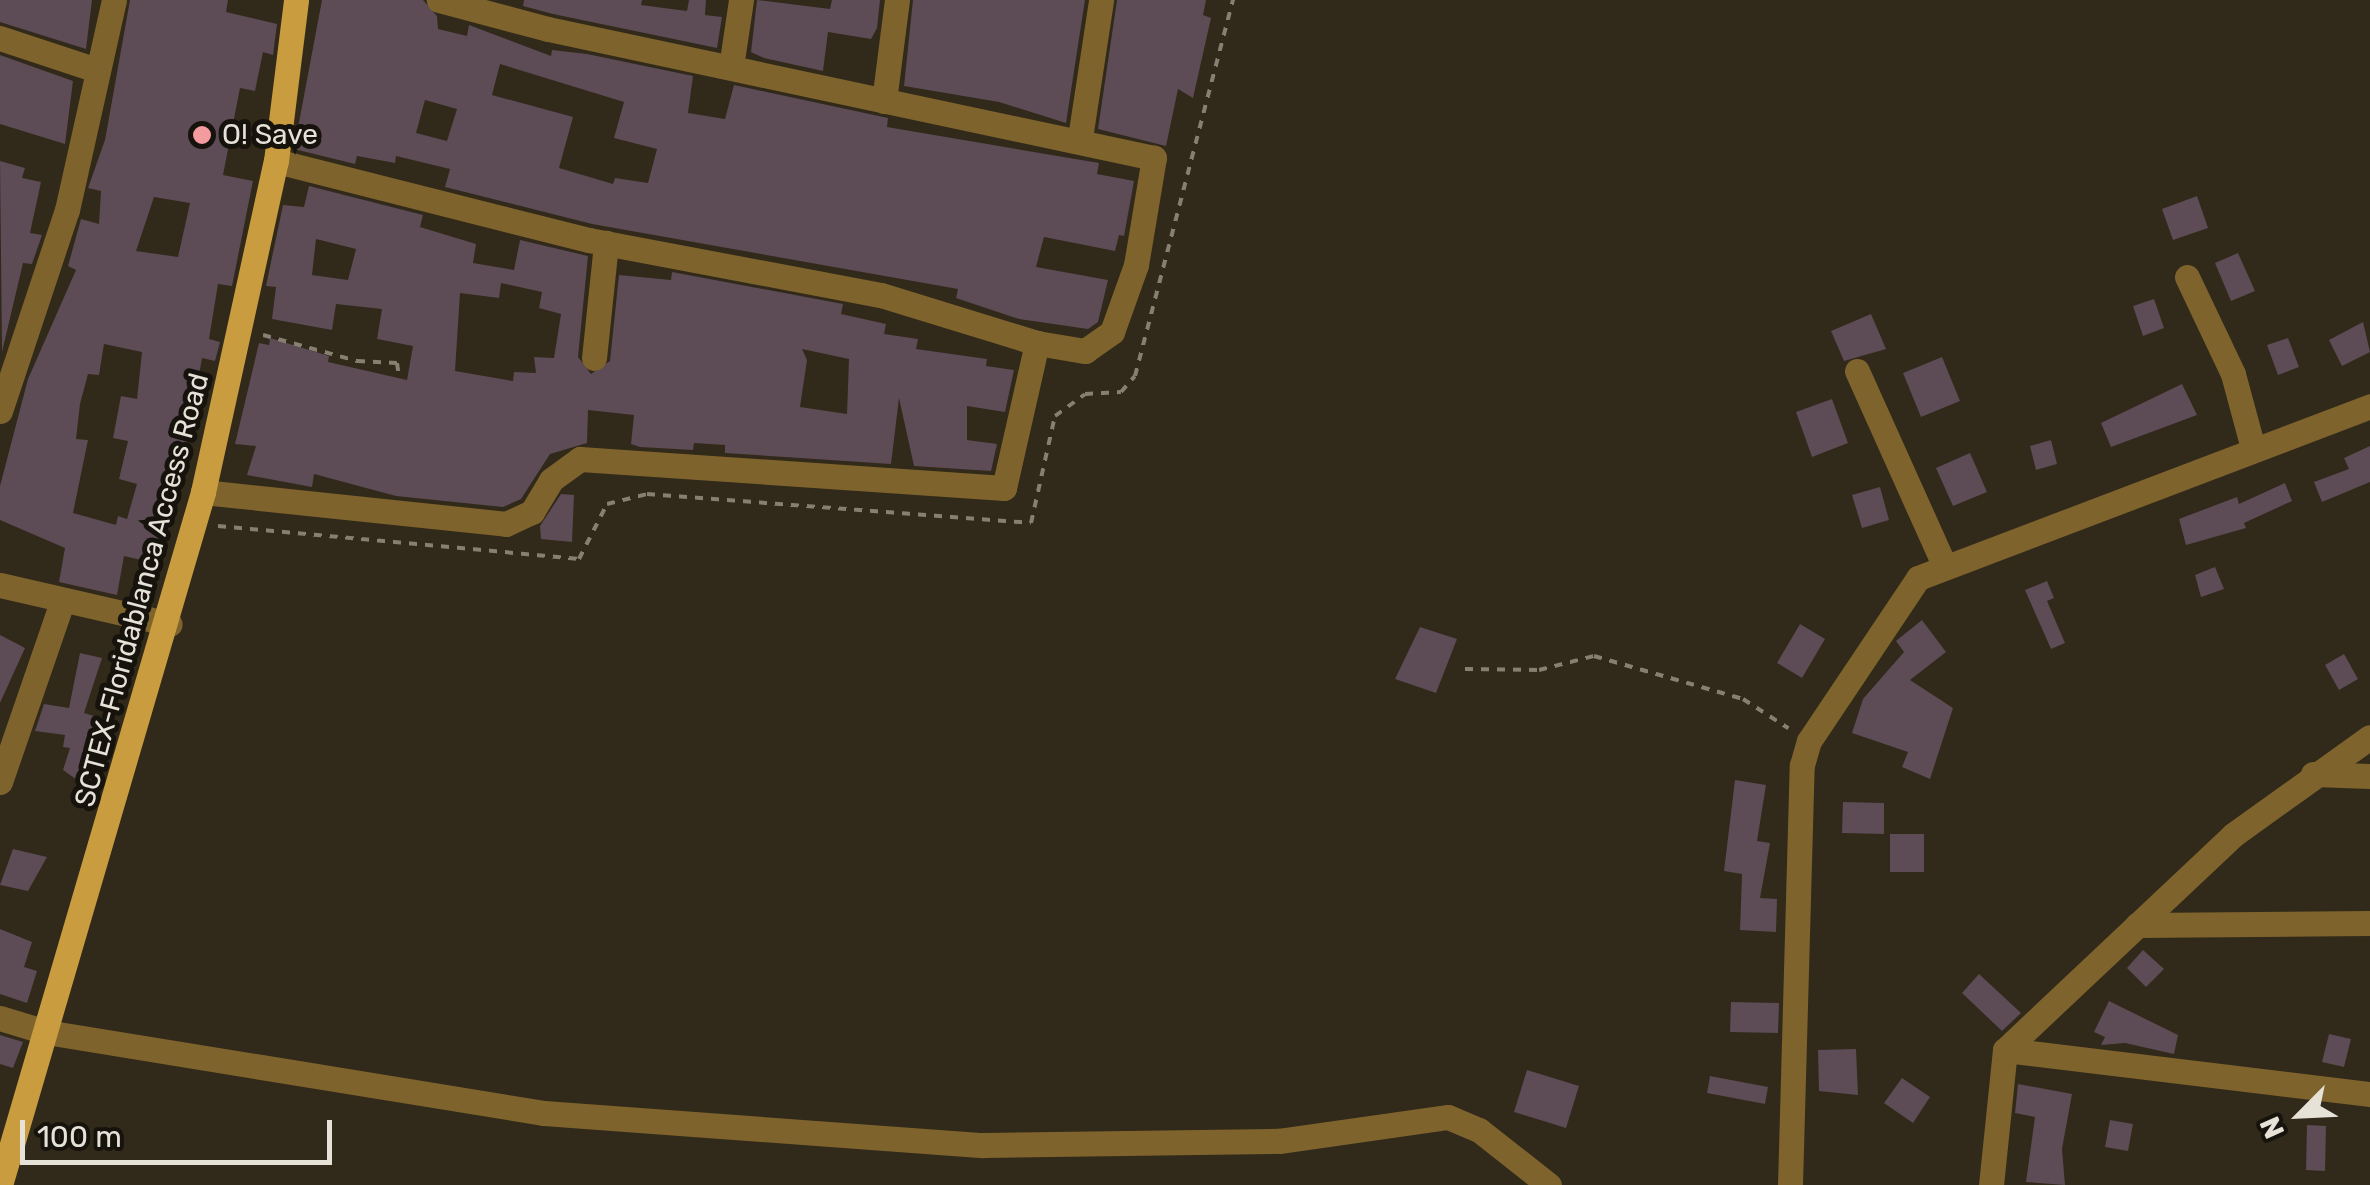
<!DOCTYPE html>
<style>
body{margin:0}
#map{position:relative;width:2370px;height:1185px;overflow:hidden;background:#31291a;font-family:Rubik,sans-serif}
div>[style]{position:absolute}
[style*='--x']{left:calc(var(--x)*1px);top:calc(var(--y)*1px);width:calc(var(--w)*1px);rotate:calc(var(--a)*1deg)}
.building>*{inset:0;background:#5d4b55}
.path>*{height:4px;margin-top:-2px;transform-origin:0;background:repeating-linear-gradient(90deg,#867f72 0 8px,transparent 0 16px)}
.minor>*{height:25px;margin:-12.5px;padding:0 12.5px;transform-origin:12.5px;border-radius:12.5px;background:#7e632c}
.major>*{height:25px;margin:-12.5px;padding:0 12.5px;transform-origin:12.5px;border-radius:12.5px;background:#c99d3f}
.dots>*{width:28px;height:28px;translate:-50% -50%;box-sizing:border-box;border:5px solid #16120c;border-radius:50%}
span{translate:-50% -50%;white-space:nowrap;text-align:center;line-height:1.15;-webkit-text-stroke:10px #16120c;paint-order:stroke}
.poi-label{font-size:28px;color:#e7e2d8}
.left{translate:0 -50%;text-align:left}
.street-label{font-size:28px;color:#e7e2d8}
.north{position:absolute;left:2250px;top:1065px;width:100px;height:100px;-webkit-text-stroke:8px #16120c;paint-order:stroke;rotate:246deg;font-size:28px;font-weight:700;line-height:40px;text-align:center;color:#e7e2d8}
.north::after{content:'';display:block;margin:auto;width:35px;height:45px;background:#e7e2d8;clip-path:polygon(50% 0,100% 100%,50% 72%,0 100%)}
.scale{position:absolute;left:20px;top:1120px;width:312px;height:45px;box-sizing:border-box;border:5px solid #e7e2d8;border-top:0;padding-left:12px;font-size:30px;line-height:35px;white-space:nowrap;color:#e7e2d8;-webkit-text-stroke:8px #16120c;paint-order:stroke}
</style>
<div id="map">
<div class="building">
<i style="clip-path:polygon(0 0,92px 0,86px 49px,0 22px)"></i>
<i style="clip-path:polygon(evenodd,130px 0,228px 0,226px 12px,277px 24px,273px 55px,263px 52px,255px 91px,240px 88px,223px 175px,253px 181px,232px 286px,218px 284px,209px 339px,220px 342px,215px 361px,202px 358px,178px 490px,169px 488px,156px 536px,164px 539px,158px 564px,124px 556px,117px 595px,59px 582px,65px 548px,0 520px,0 486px,28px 379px,76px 270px,68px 266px,81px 219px,99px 224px,101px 191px,88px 188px,105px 140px,130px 0,154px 197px,190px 203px,178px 257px,136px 251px,154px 197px,130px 0,104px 344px,142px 352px,137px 399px,121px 396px,113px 438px,128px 441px,119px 479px,137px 484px,127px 519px,118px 516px,116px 525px,73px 513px,88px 440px,76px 439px,80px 404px,88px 374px,99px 375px,104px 344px)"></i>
<i style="clip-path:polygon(evenodd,322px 0,423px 0,437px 16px,438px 29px,467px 36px,469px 25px,551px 56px,552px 50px,587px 54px,693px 76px,688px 113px,725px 119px,734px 85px,888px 118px,887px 127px,1099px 163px,1097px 174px,1134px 181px,1124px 236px,1119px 235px,1115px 251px,1044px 237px,1036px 267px,1108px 280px,1098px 322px,1088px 329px,1019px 319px,956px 298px,958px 289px,592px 224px,445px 187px,450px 169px,396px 156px,395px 163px,357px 156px,355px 164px,294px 149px,322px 0,500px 64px,624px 102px,614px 138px,657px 149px,648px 183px,615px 178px,613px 184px,559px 168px,573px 117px,492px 95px,500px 64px,322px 0,425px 100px,457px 109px,447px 141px,416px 133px,425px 100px)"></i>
<i style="clip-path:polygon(524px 0,642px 0,641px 5px,687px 11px,689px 0,706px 0,705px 15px,722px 17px,717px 48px,553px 14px,523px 6px)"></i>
<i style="clip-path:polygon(757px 0,830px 9px,832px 0,880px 0,877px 28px,871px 39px,828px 32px,823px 71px,764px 58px,751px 52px)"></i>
<i style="clip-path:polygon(913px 0,1085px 0,1066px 123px,999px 102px,904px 86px)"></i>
<i style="clip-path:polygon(1117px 0,1206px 0,1203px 15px,1211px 18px,1193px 98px,1178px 89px,1166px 146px,1098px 129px)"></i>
<i style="clip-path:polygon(0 55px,73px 81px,65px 144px,0 124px)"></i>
<i style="clip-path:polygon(0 161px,25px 168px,22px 178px,41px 182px,30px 233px,42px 235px,32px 264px,23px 263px,2px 352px)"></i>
<i style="clip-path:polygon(evenodd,309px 186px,423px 215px,420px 227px,476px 244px,473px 263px,514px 270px,520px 240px,588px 256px,578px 357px,591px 374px,610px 361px,619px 275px,671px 280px,672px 272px,843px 304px,841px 314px,886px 324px,884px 334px,918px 339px,916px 349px,987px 359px,986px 366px,1014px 370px,1005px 412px,967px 406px,967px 440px,997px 444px,991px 471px,914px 466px,899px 398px,891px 464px,725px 453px,725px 445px,694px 443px,693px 450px,640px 447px,631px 444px,634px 415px,588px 410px,587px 443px,550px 454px,521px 499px,503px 507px,396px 496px,314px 474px,312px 487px,247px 475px,256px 446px,235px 444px,259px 343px,269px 345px,270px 338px,329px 356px,328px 362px,407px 380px,413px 346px,377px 339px,382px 309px,336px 304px,332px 330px,272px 319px,276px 287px,266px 286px,283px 205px,304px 207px,309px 186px,316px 239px,356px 249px,348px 280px,312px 275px,316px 239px,309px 186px,501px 283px,542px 292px,539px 308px,561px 314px,554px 358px,534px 357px,536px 373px,514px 372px,513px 381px,455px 371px,460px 293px,499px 298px,501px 283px,309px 186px,802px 349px,849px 359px,847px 414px,800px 407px,807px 360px,802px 349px)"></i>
<i style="clip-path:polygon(2197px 196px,2208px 228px,2173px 240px,2162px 209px)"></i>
<i style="clip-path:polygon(2238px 253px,2255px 291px,2231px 301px,2215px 263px)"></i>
<i style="clip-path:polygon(2154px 299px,2164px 328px,2143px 336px,2133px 306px)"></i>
<i style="clip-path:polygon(1871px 314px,1886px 349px,1844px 361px,1831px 331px)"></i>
<i style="clip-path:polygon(2363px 322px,2370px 352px,2342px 366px,2329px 340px)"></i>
<i style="clip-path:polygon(2288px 338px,2299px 367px,2278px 375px,2267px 345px)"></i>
<i style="clip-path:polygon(1942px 357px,1960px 401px,1921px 417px,1903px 373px)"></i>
<i style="clip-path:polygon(2182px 384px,2197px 415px,2111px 447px,2101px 423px)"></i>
<i style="clip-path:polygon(1832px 399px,1848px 443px,1812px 457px,1796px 412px)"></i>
<i style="clip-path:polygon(2051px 440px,2057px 464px,2036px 470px,2030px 446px)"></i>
<i style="clip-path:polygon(2370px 446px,2370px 482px,2322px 502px,2314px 482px,2349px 469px,2344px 458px)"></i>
<i style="clip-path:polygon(1970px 453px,1987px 492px,1953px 506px,1936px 468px)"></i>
<i style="clip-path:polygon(2285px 483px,2292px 501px,2244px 523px,2246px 528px,2186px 545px,2179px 519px,2237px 497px,2239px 504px)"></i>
<i style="clip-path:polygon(1880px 487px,1889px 520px,1862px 528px,1852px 495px)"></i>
<i style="clip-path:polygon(561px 494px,574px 495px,572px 542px,541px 539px,540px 526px)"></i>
<i style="clip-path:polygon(2215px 567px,2224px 589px,2201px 597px,2195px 575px)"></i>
<i style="clip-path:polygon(2047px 581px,2054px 598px,2047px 601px,2065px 643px,2051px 649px,2025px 590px)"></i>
<i style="clip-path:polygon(1922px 620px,1946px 652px,1910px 680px,1953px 708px,1930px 779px,1902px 767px,1908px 752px,1852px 733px,1863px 699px,1904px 652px,1896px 641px)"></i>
<i style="clip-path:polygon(1800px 624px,1825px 639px,1802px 678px,1777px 663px)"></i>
<i style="clip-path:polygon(1420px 627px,1457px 639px,1436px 693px,1395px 679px)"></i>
<i style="clip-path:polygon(0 635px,25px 648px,0 703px)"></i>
<i style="clip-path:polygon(80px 653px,102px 658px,84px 713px,117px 723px,105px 753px,95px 749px,93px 774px,80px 782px,63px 770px,70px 748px,63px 747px,65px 735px,35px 731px,44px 704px,69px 708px)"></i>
<i style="clip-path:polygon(2344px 654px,2358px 679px,2339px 690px,2325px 665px)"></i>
<i style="clip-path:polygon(1735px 780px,1766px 785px,1757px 841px,1770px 843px,1760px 898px,1777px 899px,1776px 932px,1740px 930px,1742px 874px,1724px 871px)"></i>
<i style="clip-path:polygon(1843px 802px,1884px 803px,1884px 834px,1842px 833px)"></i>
<i style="clip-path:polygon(1890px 834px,1924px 834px,1924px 872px,1890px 872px)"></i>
<i style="clip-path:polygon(13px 849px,47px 857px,28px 891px,0 885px)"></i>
<i style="clip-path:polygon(0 929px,32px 942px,24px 967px,37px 971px,27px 1003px,0 994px)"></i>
<i style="clip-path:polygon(2143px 950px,2164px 969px,2146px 987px,2127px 968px)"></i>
<i style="clip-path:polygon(1979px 974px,2021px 1013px,2002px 1031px,1962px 993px)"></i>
<i style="clip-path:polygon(2109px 1001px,2178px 1035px,2174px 1054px,2125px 1043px,2101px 1045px,2105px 1037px,2094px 1032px)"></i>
<i style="clip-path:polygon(1731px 1002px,1779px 1003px,1778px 1033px,1730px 1032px)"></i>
<i style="clip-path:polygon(2329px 1034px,2351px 1039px,2344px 1067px,2322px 1062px)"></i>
<i style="clip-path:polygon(0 1035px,23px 1042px,13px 1068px,0 1064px)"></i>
<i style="clip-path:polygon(1856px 1049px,1858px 1095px,1819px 1091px,1818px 1050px)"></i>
<i style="clip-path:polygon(1527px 1070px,1579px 1086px,1566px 1128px,1514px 1112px)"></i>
<i style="clip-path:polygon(1710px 1076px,1768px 1087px,1765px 1104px,1707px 1093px)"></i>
<i style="clip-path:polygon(1902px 1078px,1930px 1097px,1913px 1123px,1884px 1103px)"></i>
<i style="clip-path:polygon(2018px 1084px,2072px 1094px,2062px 1149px,2065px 1185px,2026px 1182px,2035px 1117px,2015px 1113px)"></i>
<i style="clip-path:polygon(2110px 1120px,2133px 1124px,2128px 1151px,2105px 1147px)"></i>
<i style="clip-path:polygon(2307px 1125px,2326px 1126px,2325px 1171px,2306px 1170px)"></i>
</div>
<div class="path">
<i style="--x:263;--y:335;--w:98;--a:15.5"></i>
<i style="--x:357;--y:361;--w:40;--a:2.9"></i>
<i style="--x:397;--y:363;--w:15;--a:82"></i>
<i style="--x:218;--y:526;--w:363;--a:5.2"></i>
<i style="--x:579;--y:559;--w:62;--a:-63"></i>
<i style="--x:607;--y:504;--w:41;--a:-14"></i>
<i style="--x:647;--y:494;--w:385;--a:4.3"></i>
<i style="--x:1031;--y:523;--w:110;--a:-77.4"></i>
<i style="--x:1055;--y:416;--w:37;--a:-36"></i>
<i style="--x:1085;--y:394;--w:36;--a:-3"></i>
<i style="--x:1121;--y:392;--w:21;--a:-49"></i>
<i style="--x:1135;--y:376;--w:389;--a:-75.4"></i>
<i style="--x:1465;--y:669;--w:74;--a:0.8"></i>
<i style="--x:1539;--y:670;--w:57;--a:-14.3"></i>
<i style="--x:1594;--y:656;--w:155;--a:16.1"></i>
<i style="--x:1743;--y:699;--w:54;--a:32.8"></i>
</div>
<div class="minor">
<i style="--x:0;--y:38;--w:99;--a:18.3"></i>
<i style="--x:731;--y:67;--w:68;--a:-81.5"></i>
<i style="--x:884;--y:101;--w:102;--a:-82.7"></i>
<i style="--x:1080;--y:138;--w:140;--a:-81.3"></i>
<i style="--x:276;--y:161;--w:323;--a:14.2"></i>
<i style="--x:589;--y:240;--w:297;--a:10.7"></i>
<i style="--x:881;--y:295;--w:163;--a:17.1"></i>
<i style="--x:1037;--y:343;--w:49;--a:9.5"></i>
<i style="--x:1085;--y:351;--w:33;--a:-35"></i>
<i style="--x:1112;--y:332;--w:71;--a:-70.3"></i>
<i style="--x:1136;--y:265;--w:109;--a:-80.5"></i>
<i style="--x:1154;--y:158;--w:620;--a:-167.98"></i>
<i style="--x:548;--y:29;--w:113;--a:-165.1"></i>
<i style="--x:2187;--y:277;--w:107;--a:64.6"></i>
<i style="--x:2233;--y:374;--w:77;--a:74.9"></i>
<i style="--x:594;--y:358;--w:116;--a:-84"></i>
<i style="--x:1857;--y:371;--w:215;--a:65.8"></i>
<i style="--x:0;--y:411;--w:212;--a:-71.6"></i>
<i style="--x:67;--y:210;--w:215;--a:-77.4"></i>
<i style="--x:203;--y:492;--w:305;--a:6"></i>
<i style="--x:506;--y:524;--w:29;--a:-25"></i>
<i style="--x:532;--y:512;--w:37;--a:-59"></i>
<i style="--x:551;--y:480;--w:36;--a:-36"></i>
<i style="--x:580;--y:459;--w:425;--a:3.9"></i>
<i style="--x:1004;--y:488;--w:149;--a:-77.2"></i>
<i style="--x:0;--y:585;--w:174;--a:12.9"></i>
<i style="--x:2313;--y:774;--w:57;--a:2"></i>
<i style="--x:0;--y:782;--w:190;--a:-71"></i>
<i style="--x:2137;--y:925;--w:233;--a:-0.5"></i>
<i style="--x:0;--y:1018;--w:48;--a:16.9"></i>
<i style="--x:46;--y:1032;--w:505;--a:9.24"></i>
<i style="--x:544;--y:1113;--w:440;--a:4.2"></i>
<i style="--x:983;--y:1145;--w:296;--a:-0.8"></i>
<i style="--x:1279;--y:1141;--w:171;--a:-8.1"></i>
<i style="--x:1448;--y:1117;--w:34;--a:23"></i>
<i style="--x:1479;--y:1130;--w:89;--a:38.2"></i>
<i style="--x:2005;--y:1050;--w:368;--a:6.9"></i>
<i style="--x:1790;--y:1185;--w:420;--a:-88.4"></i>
<i style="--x:1802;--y:765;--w:25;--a:-74"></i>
<i style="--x:1809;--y:741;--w:196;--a:-56.2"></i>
<i style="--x:1918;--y:578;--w:484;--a:-20.8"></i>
<i style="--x:1991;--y:1185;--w:136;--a:-84.1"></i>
<i style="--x:2005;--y:1050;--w:313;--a:-43.3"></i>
<i style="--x:2233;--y:835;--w:168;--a:-35.6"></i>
</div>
<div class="major">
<i style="--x:0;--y:1185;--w:722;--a:-73.67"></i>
<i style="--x:203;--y:492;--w:339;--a:-77.6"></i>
<i style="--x:276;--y:161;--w:162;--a:-82.9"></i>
</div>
<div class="dots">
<i style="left:202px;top:135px;background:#f49b9f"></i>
</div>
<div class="poi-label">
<span class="left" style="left:222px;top:135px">O! Save</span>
</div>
<div class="street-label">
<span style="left:142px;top:590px;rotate:-75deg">SCTEX-Floridablanca Access Road</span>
</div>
<div class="north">N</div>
<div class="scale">100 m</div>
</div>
